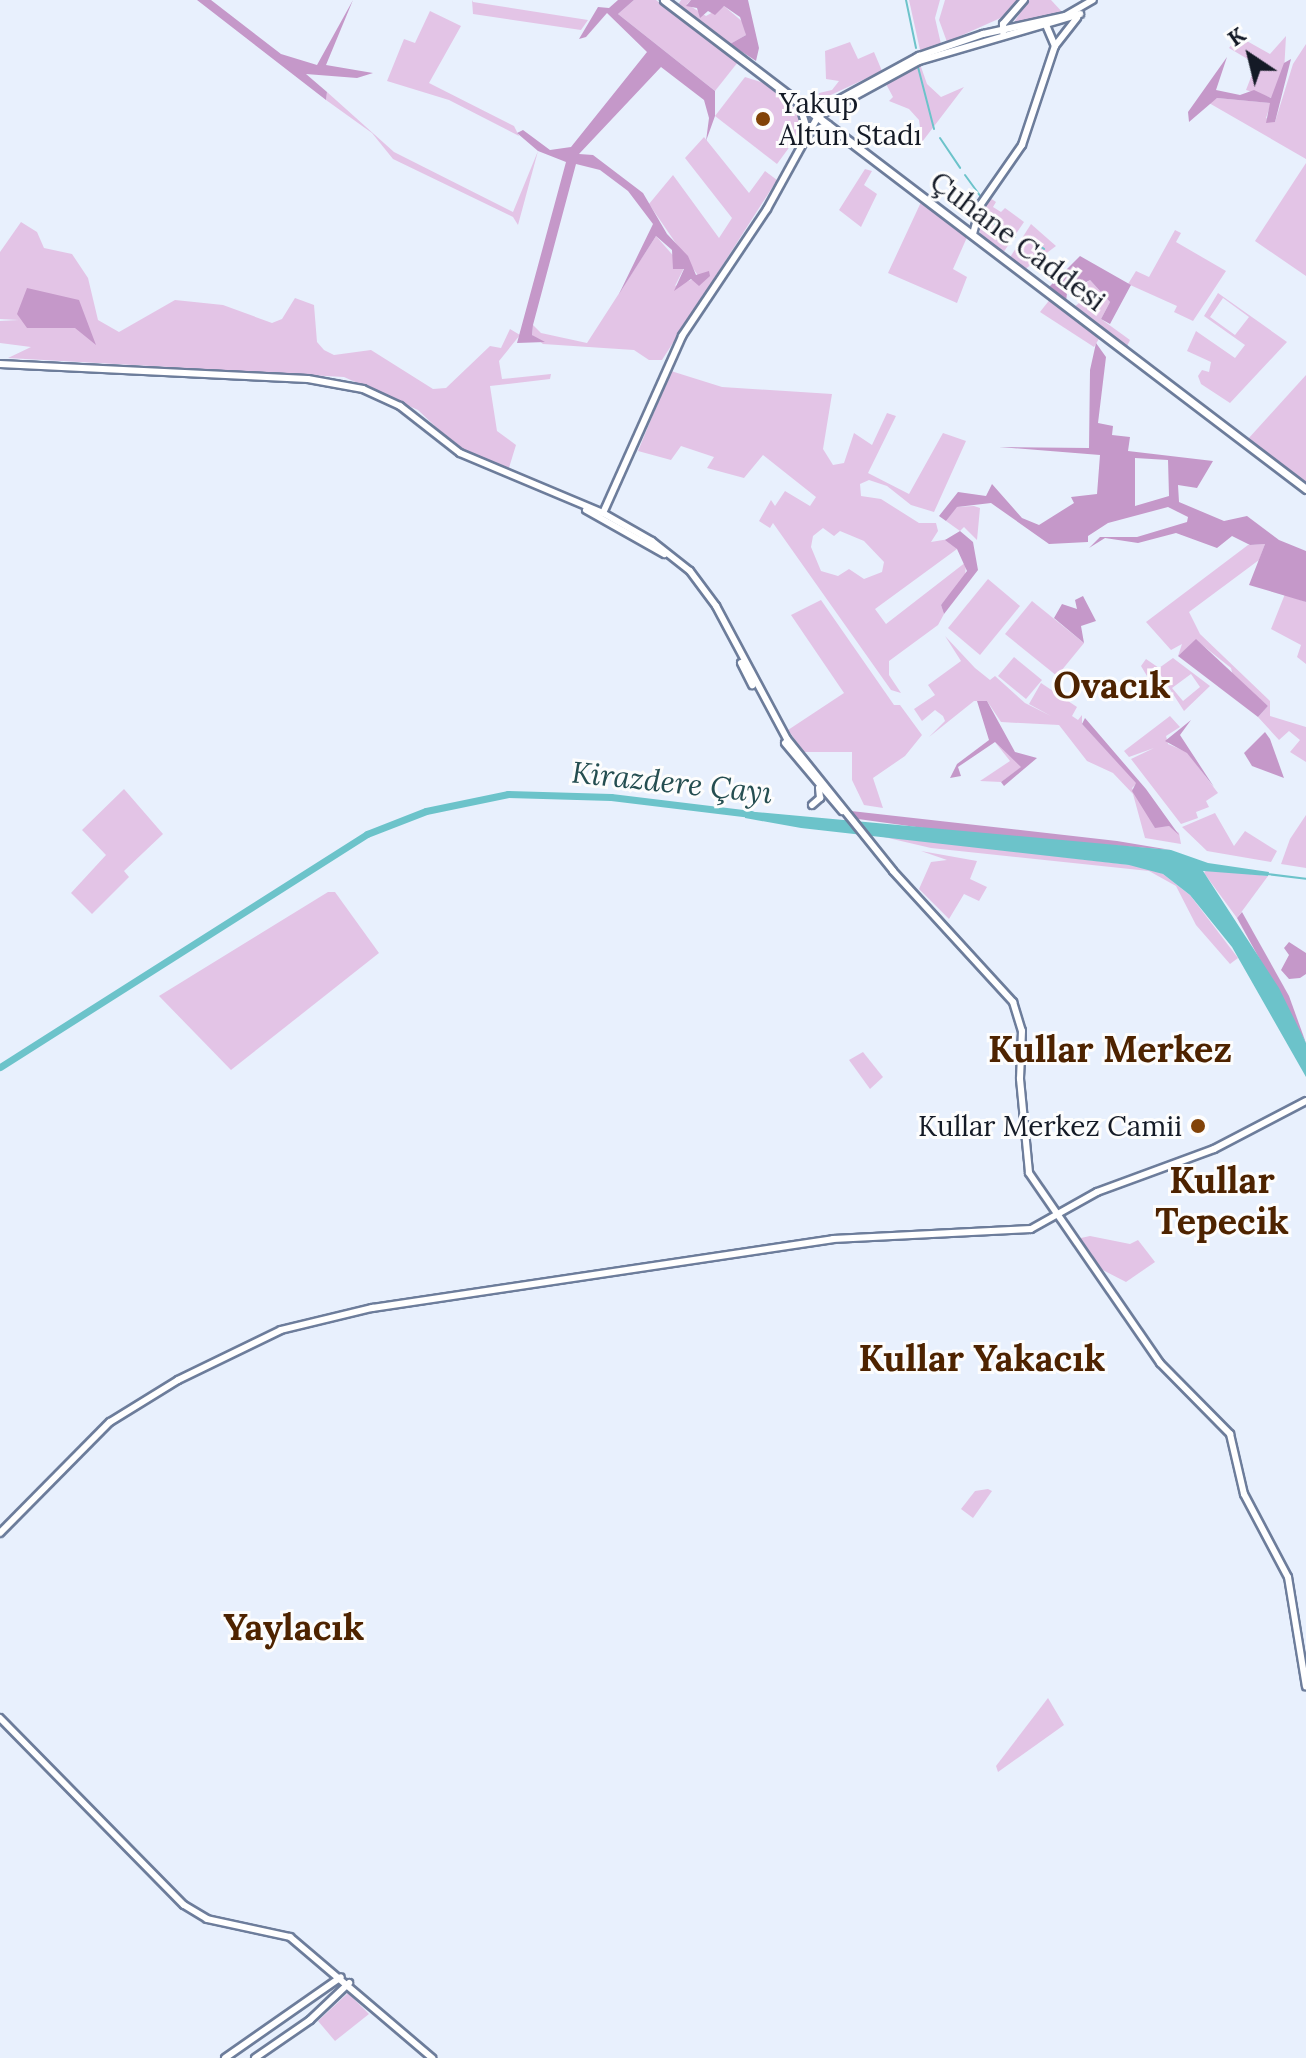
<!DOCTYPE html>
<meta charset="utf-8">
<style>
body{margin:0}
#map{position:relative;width:1306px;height:2058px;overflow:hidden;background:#e8f0fd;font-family:Lora,serif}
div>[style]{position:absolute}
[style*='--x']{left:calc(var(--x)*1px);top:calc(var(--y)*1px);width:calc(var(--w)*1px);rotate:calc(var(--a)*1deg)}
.green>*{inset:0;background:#e3c4e6}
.forest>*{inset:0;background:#c598c9}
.water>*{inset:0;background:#6cc3ca}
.stream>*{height:2px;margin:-1px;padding:0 1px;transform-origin:1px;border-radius:1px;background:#6cc3ca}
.river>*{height:7px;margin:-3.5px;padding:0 3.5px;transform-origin:3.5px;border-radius:3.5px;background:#6cc3ca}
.roads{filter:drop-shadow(2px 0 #6d7d9b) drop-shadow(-2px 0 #6d7d9b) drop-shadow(0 2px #6d7d9b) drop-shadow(0 -2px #6d7d9b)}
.secondary>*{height:6px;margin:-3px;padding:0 3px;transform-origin:3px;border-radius:3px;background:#fff}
.primary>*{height:7px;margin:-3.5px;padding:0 3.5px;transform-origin:3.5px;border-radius:3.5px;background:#fff}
.dots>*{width:22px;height:22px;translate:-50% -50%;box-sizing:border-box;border:4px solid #fdfdfd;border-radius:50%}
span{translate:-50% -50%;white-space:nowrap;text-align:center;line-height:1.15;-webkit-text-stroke:6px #fdfdfd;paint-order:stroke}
.poi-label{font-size:28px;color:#141a26}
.left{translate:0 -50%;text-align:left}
.right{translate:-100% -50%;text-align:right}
.street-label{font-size:28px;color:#141a26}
.water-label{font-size:30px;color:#254e51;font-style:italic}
.district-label{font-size:36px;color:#4e2300;font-weight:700}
.north{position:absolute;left:1210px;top:16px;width:80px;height:80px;-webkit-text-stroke:6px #fdfdfd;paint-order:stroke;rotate:325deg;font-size:22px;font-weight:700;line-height:32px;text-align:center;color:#141a26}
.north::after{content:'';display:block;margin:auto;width:28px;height:36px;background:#141a26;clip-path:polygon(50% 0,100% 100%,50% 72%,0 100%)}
</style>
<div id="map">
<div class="green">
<i style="clip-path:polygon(472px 0,473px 2px,588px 20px,581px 30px,473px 14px)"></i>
<i style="clip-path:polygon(634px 0,656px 0,738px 62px,715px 91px,618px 14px)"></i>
<i style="clip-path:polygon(681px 0,691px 0,687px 4px,706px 16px,724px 6px,744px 23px,746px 35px,730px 44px,678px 5px)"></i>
<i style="clip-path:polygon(909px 0,940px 0,935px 18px,941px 44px,920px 50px)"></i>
<i style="clip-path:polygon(945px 0,1019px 0,1005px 16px,947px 42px,939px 20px)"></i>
<i style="clip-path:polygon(1028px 0,1051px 0,1064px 14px,1013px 24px)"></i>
<i style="clip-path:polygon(430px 11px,461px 26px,429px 83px,514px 126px,519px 136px,449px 100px,387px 81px,404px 39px,415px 43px)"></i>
<i style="clip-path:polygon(1238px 36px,1270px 54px,1286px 36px,1284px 72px,1272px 98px,1246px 90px,1256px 64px,1229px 48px)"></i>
<i style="clip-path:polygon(850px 42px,858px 59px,874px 52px,882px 71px,818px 101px,819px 93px,832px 90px,839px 81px,826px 79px,825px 51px)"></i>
<i style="clip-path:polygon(1306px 44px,1306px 159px,1209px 103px,1217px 98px,1271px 103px,1266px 118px,1275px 122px,1293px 64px)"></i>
<i style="clip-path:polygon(920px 64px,927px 84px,941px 97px,964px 87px,922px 142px,919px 120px,909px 109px,889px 101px,893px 97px,886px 84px)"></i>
<i style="clip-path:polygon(745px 77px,764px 83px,801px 114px,802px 130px,777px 164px,715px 116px)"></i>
<i style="clip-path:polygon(327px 92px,394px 152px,513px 212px,538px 151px,518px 225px,513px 217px,393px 159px,372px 133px,326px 100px)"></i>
<i style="clip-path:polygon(704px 137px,749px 193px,765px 171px,777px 180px,662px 360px,649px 360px,634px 350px,543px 344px,532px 335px,533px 325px,541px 333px,587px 343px,656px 236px,684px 268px,675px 286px,699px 277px,649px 204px,673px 175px,719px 238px,732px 218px,685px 158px)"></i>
<i style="clip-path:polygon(1306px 163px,1306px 276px,1255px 241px)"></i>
<i style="clip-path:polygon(865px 169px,872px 171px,864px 185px,877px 194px,861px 227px,839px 210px)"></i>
<i style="clip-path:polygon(990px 198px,996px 202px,993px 207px,1001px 212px,1005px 208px,1024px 222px,1003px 253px,981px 237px,978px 220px)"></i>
<i style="clip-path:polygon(922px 200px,968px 235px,953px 269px,967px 277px,957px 303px,888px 273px)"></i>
<i style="clip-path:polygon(21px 222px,37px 232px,44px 248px,72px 254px,88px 278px,98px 320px,119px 332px,175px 300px,223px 305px,272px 323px,282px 319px,295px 298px,314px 305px,317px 342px,324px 350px,334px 355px,371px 350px,433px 389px,446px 388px,490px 346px,501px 348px,510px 329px,520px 335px,499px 361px,502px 379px,551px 374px,550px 379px,490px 386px,497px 431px,516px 445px,508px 471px,458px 448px,418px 410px,344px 377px,8px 358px,31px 347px,0 343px,0 321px,19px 320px,0 319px,0 252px)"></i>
<i style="clip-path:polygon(1031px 224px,1056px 246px,1024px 270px,1009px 259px)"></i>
<i style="clip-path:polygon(1175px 230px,1181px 233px,1176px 242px,1226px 271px,1193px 321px,1174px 312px,1177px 306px,1128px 284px,1136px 271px,1149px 277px)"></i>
<i style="clip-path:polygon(1090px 280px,1110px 302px,1101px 319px,1130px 340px,1127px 346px,1073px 308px,1085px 298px,1077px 291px)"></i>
<i style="clip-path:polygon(evenodd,1218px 293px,1287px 342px,1230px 403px,1201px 384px,1198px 376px,1202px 370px,1209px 372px,1211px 362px,1187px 351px,1196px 331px,1235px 358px,1245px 345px,1204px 316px,1218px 293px,1223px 298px,1249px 317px,1235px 335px,1210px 317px,1223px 298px)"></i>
<i style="clip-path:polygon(1051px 298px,1100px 337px,1094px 347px,1040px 312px)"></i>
<i style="clip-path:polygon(evenodd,671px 371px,722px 387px,832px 394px,823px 449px,833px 465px,844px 463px,854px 433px,872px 445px,887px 413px,896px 416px,868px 473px,909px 494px,943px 433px,966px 441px,934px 512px,911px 505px,887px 486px,869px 480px,860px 484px,861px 496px,881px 499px,919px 523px,936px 523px,938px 531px,931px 542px,949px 539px,957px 549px,875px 609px,886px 624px,966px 562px,965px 578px,941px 605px,944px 614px,938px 625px,889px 661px,889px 675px,901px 693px,891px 690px,773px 523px,770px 528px,759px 521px,771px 500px,775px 506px,785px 491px,810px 506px,816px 497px,763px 455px,744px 478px,707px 468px,714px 457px,681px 446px,671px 460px,638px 451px,671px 371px,823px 528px,834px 536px,840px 531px,864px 541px,884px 562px,882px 572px,864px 579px,849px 569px,838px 576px,821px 571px,811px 547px,813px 536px,823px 528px)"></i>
<i style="clip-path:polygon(1306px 375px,1306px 485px,1248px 439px)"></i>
<i style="clip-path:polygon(974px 506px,980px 508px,977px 540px,964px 527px,960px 531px,946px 521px,956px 507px)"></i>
<i style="clip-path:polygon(1265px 544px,1259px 560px,1189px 612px,1200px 634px,1270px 701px,1270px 716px,1306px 727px,1306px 762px,1290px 752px,1300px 740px,1289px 731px,1279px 740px,1258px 717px,1268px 706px,1233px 676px,1231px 668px,1196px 640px,1178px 656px,1182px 644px,1171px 650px,1146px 622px,1248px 545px)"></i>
<i style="clip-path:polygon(988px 579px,1020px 606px,980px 655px,948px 628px)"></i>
<i style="clip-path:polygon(1285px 594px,1306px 602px,1306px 664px,1297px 657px,1301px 645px,1271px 629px)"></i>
<i style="clip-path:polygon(821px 600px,894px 705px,900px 705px,922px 735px,905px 756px,873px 778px,883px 808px,864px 805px,852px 780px,852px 752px,804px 752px,788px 730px,844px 693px,791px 615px)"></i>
<i style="clip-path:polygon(1032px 601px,1084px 643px,1057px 676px,1005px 634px)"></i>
<i style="clip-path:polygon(945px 636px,975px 668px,990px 680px,995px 676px,1025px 703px,1051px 716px,1029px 704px,1041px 683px,1077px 707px,1072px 716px,1078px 720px,1082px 715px,1082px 724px,1137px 783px,1132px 788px,1155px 827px,1169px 826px,1179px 833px,1181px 844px,1145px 838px,1133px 794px,1113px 773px,1087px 761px,1059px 725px,1001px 722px,987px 701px,974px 701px,929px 737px,945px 721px,943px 716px,935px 710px,922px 721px,914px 709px,935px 695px,928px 685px,961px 661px)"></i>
<i style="clip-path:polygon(1014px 657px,1042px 680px,1026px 699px,998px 676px)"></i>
<i style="clip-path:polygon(evenodd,1173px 658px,1210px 686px,1184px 711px,1160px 674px,1150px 681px,1141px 666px,1146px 659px,1159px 668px,1173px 658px,1191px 674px,1200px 687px,1183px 701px,1172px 688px,1191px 674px)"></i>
<i style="clip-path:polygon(1170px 716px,1180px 727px,1166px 736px,1168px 744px,1187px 752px,1218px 793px,1206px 801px,1209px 807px,1196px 812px,1198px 818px,1181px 824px,1131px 759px,1154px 748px,1129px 757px,1124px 751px)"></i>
<i style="clip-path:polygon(995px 742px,1022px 767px,1001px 782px,980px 781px,1010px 761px)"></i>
<i style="clip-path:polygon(124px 789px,163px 834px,124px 871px,129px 877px,92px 914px,71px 893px,106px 855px,82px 830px)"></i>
<i style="clip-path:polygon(1215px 813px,1234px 846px,1245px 831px,1277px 851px,1271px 862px,1207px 851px,1182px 827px)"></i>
<i style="clip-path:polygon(1306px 815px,1306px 868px,1281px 864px,1290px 839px)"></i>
<i style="clip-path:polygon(871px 834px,1147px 867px,1163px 874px,1190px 895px,1238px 958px,1230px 964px,1196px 925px,1176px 886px,1149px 871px,931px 848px)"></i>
<i style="clip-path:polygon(921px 851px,977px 861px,970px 879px,987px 887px,979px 901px,964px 894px,949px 919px,919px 889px,931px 862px,947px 860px)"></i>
<i style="clip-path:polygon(1207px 869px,1268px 876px,1237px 918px,1204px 873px)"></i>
<i style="clip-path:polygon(328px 892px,335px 892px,379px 953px,231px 1070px,159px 996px)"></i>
<i style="clip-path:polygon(863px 1052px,883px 1077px,870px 1089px,849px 1060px)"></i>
<i style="clip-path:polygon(1090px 1236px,1130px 1244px,1138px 1240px,1155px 1262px,1126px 1282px,1093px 1265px,1080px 1244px,1081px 1238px)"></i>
<i style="clip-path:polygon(988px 1489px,992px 1491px,973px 1518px,961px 1509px,975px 1491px)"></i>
<i style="clip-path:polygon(1048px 1698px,1064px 1725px,998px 1772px,996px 1766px)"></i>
<i style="clip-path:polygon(348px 1993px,369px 2014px,335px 2041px,318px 2021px)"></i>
</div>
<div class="forest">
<i style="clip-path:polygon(197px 0,211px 0,281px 54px,317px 65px,353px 0,326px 65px,373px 73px,357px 78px,306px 74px,327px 92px,326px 100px)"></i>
<i style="clip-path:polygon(618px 0,634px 0,618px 14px,715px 91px,715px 116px,706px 141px,709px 118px,704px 100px,661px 67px,579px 154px,593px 155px,643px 193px,667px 234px,688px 256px,696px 275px,709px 271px,710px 276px,699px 286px,691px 279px,674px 291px,684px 269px,673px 269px,672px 250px,656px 236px,619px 294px,653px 224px,628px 191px,600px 170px,576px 164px,533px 325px,532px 335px,545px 342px,517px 343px,566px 162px,538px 151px,517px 133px,523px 130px,550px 150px,571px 147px,647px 52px,607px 13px,586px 37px,579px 39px,598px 7px,609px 8px)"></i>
<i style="clip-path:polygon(691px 0,748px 0,759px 48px,756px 61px,730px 44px,746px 35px,740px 17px,724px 6px,715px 15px,708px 11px,700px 18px,697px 8px,686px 6px)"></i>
<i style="clip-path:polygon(1227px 57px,1216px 90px,1240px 95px,1254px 90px,1271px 98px,1284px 63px,1291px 59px,1275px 122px,1266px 123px,1270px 103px,1217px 98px,1189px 122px,1188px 112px)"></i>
<i style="clip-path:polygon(1080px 256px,1131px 285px,1110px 324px,1101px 319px,1110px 302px,1090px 280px,1067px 293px,1066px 302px,1047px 289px)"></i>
<i style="clip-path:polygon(27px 288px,79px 300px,96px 345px,75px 328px,27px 328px,17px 314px)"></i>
<i style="clip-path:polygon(evenodd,1096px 343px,1106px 357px,1098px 423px,1113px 426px,1112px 435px,1130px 437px,1128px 451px,1213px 461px,1197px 488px,1178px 485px,1179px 502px,1224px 521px,1247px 516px,1279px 540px,1306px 551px,1306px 602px,1249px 585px,1265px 544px,1250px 545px,1232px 536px,1217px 548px,1176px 533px,1138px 543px,1105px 538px,1089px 548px,1100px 537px,1137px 537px,1187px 522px,1188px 517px,1168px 507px,1108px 523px,1088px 536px,1088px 542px,1049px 544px,991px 503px,957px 507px,946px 521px,939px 516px,958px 492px,986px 496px,992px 484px,1022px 518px,1039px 525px,1074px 503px,1071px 497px,1097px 494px,1100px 455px,999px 447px,1089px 448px,1090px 370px,1096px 343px,1135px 458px,1168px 460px,1169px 496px,1135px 506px,1135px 458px)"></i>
<i style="clip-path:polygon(960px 531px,973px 542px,978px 570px,944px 614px,941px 605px,967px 571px,957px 549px,945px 540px)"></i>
<i style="clip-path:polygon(1083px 596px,1096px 621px,1081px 626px,1084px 643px,1054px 618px,1062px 604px,1077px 609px,1075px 600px)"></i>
<i style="clip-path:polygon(1196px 639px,1268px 706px,1258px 717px,1178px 656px)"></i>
<i style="clip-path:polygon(977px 701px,987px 701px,1015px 752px,1037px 758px,1004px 786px,1001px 782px,1021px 767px,995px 742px,958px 767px,961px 776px,950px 778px,957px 764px,989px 740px)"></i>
<i style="clip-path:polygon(1085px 718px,1146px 789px,1179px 835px,1169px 826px,1155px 828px,1132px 791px,1136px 783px,1082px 724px)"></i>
<i style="clip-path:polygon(1191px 720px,1180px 735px,1214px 787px,1187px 753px,1165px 741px)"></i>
<i style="clip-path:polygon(1265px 732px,1270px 739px,1284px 778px,1252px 766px,1244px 753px)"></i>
<i style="clip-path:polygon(851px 811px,1117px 841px,1171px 850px,960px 833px,858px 819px)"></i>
<i style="clip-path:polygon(1242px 912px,1289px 996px,1306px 1043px,1237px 918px)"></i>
<i style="clip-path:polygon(1289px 942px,1306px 953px,1306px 974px,1300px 978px,1289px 979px,1281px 970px,1289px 955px,1284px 948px)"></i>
</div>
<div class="water">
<i style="clip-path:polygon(745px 811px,1171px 850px,1208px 863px,1269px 872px,1268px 876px,1203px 871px,1279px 988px,1306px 1043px,1306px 1077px,1232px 947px,1190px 895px,1163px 874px,1129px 865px,801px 828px,745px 818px)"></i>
</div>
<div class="stream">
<i style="--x:906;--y:0;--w:49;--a:78.2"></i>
<i style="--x:918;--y:67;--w:64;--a:75.5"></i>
<i style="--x:940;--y:138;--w:36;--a:56"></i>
<i style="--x:965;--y:175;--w:26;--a:54"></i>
<i style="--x:986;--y:211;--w:24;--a:55"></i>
<i style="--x:1000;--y:231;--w:16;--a:22"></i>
<i style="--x:1027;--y:237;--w:21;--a:35"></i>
<i style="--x:1267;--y:874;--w:39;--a:7"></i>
</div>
<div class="river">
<i style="--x:0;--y:1067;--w:435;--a:-32.4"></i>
<i style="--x:367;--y:834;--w:63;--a:-21.3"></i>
<i style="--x:426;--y:811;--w:84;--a:-11.7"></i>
<i style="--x:508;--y:794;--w:103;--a:1.7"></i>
<i style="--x:611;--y:797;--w:141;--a:6.9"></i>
</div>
<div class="roads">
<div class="secondary">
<i style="--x:1046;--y:25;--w:23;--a:67"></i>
<i style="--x:1003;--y:32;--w:8;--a:-90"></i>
<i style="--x:1003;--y:24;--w:32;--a:-49"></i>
<i style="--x:799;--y:103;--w:31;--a:73"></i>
<i style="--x:808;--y:133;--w:22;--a:-22"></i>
<i style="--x:802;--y:105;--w:25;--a:2"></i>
<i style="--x:820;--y:115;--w:113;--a:-28.6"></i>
<i style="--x:919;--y:61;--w:168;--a:-16.3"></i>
<i style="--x:973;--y:234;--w:31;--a:-75"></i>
<i style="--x:981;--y:204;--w:72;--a:-55.2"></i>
<i style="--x:1022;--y:145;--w:104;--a:-71.6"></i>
<i style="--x:1055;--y:46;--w:36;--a:-52"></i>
<i style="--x:0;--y:364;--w:308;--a:2.8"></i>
<i style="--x:308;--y:379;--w:56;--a:10.3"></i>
<i style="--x:363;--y:389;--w:41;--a:24.7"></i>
<i style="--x:400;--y:406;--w:76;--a:38.1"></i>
<i style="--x:460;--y:453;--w:155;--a:22.8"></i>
<i style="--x:603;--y:513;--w:56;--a:29.7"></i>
<i style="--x:652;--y:541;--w:48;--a:38.3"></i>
<i style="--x:690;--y:571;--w:44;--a:53.4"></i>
<i style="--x:716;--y:606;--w:151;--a:61.9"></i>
<i style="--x:787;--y:739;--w:169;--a:51.2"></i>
<i style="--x:893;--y:871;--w:178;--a:47.5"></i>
<i style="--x:1013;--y:1002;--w:30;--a:73"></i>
<i style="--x:1022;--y:1031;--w:48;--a:92.4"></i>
<i style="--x:1020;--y:1079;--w:94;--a:84.5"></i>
<i style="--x:1029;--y:1173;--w:231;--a:55.4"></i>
<i style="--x:1160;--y:1363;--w:100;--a:45.4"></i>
<i style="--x:1230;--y:1434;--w:62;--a:76.9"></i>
<i style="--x:1244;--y:1494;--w:94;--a:62.1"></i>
<i style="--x:1288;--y:1577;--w:111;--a:80.7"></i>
<i style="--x:586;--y:510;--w:90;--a:29.4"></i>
<i style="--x:603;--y:513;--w:194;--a:-65.9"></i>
<i style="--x:682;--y:336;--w:153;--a:-56.2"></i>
<i style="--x:767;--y:209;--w:114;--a:-61.2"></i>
<i style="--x:822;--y:109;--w:111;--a:-28.7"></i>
<i style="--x:919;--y:56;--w:68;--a:-19"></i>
<i style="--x:983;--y:34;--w:84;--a:-12.4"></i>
<i style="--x:1065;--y:16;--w:32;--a:-30"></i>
<i style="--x:741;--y:663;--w:25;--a:63"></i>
<i style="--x:785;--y:743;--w:89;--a:50"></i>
<i style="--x:812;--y:805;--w:11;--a:-41"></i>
<i style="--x:820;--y:798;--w:10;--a:-96"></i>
<i style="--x:0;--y:1533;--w:156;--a:-45.3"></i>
<i style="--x:110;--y:1422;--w:80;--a:-31.7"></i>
<i style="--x:178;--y:1380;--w:114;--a:-25.9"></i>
<i style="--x:281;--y:1330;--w:94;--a:-13.6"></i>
<i style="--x:372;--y:1308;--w:466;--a:-8.5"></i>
<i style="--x:833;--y:1239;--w:198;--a:-2.9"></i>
<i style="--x:1031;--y:1229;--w:76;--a:-29.3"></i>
<i style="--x:1097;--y:1192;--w:125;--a:-20.2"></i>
<i style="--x:1214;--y:1149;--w:104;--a:-27.6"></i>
<i style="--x:0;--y:1718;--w:262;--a:45.5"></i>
<i style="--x:184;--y:1905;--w:27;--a:31"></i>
<i style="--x:207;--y:1919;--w:85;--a:12.2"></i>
<i style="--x:290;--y:1937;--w:187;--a:40.4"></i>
<i style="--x:225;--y:2058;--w:141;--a:-34.9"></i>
<i style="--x:255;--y:2058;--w:67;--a:-34.6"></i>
<i style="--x:310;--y:2020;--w:54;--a:-43.5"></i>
</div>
<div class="primary">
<i style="--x:664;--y:0;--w:807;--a:37.3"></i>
</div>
</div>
<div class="dots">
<i style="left:763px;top:119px;background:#824308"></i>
<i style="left:1198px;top:1126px;background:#824308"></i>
</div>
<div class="poi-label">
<span class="left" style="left:779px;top:119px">Yakup<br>Altun Stadı</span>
<span class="right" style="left:1182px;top:1126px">Kullar Merkez Camii</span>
</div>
<div class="street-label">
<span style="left:1018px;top:241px;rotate:37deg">Çuhane Caddesi</span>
</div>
<div class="water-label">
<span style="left:672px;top:782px;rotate:6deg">Kirazdere Çayı</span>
</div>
<div class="district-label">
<span style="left:1112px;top:686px">Ovacık</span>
<span style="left:1110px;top:1050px">Kullar Merkez</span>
<span style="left:1222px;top:1201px">Kullar<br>Tepecik</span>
<span style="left:982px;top:1359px">Kullar Yakacık</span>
<span style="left:294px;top:1628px">Yaylacık</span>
</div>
<div class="north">K</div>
</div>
